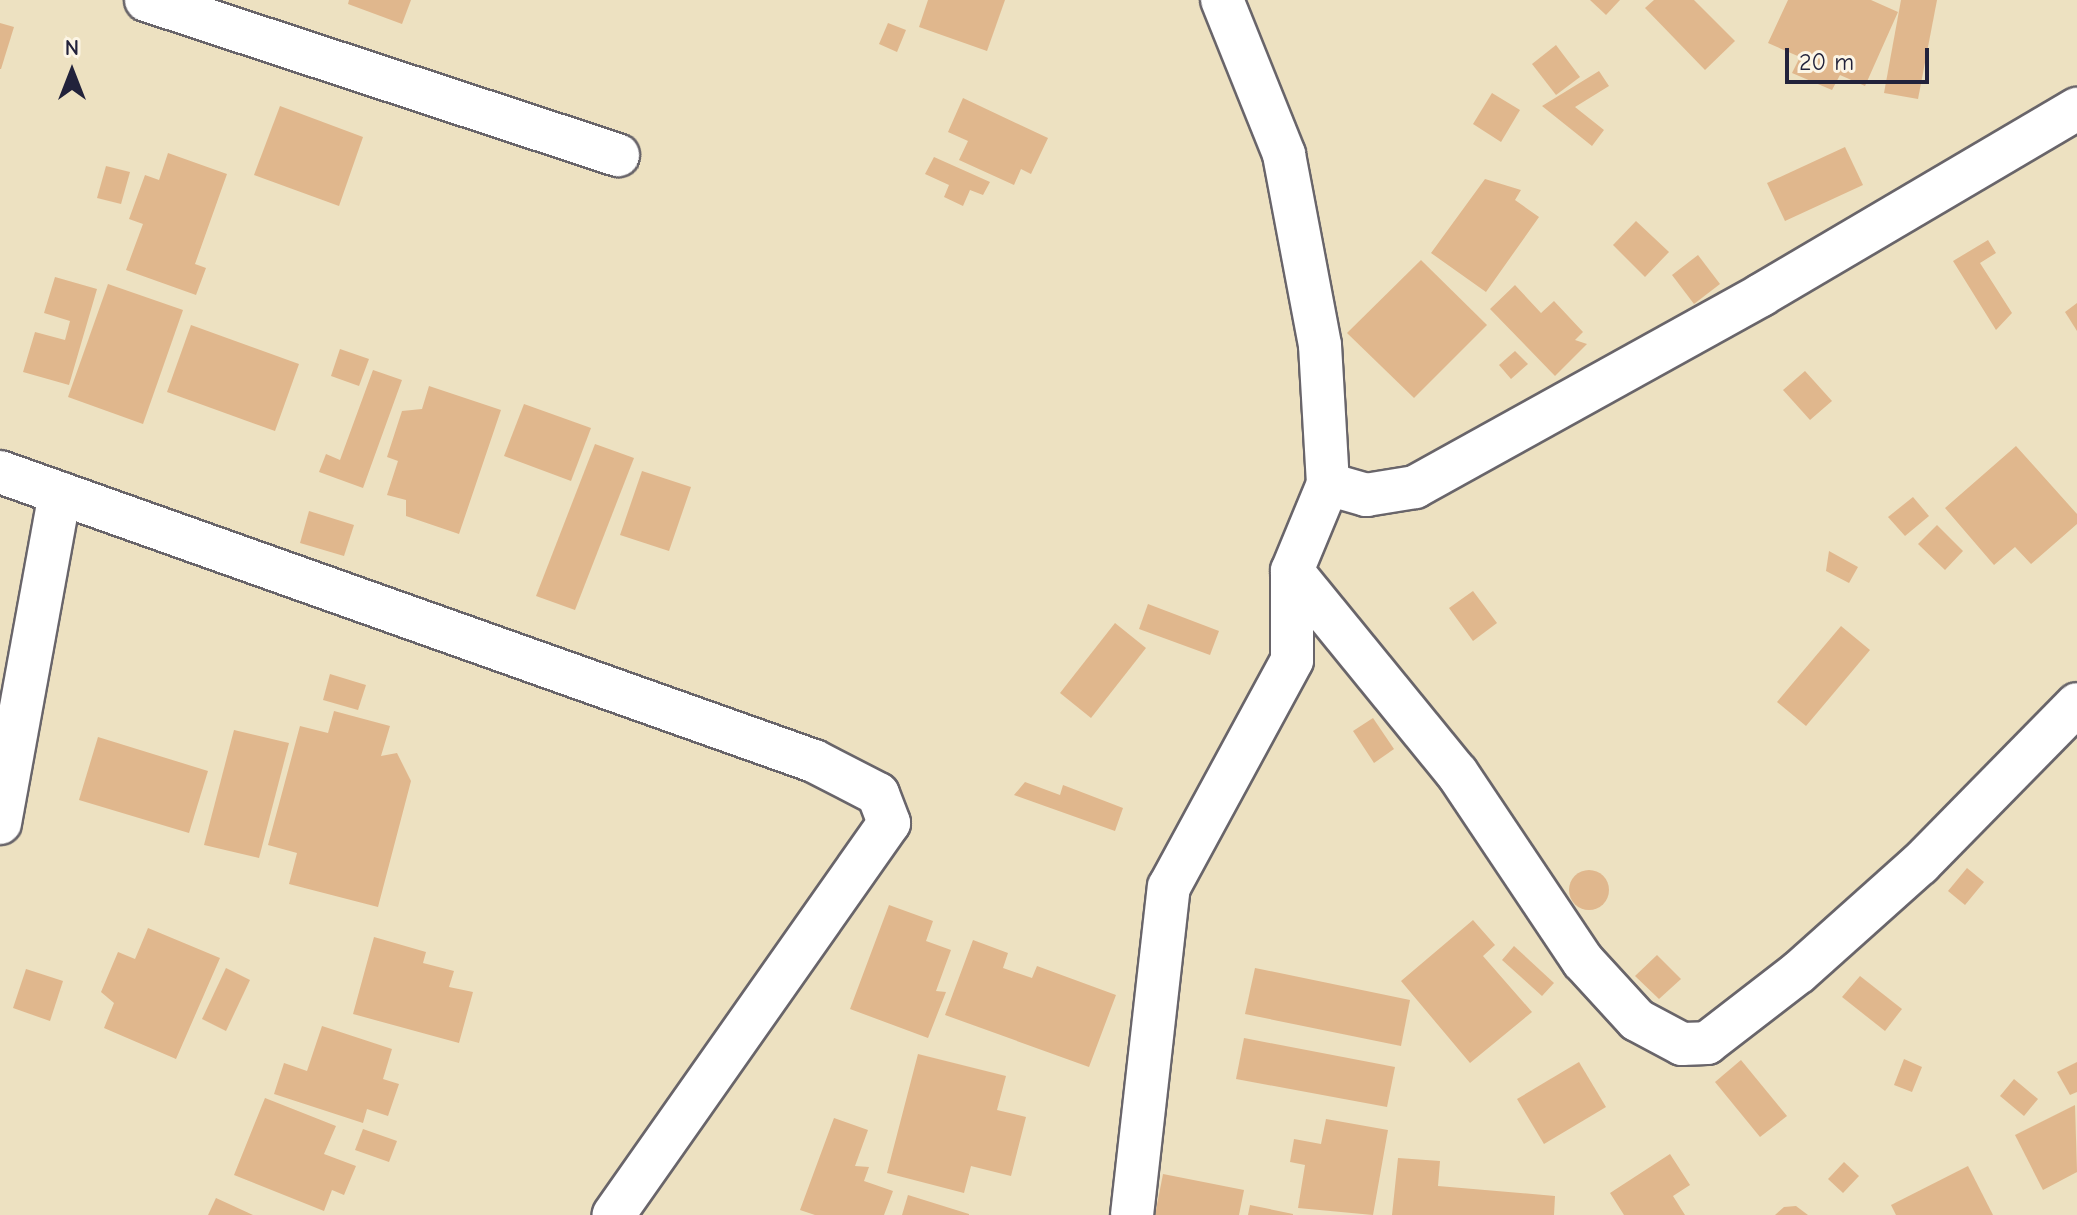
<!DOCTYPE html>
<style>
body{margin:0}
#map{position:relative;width:2077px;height:1215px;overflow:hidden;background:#ede1c1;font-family:"Comic Neue",sans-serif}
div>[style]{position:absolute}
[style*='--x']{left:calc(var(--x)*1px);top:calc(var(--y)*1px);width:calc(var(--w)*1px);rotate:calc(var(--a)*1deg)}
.building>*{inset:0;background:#e0b78d}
.round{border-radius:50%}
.roads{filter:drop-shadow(2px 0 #69656a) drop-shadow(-2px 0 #69656a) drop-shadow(0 2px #69656a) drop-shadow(0 -2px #69656a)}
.street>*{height:42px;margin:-21px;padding:0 21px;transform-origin:21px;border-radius:21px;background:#fff}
span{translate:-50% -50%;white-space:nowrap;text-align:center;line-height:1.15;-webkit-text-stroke:7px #fcf5e5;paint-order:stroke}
.north{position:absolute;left:32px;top:32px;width:80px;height:80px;-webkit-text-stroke:6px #fcf5e5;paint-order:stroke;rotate:0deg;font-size:22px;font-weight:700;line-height:32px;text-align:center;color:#22223b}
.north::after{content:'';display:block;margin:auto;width:28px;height:36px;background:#22223b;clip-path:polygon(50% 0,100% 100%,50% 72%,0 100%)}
.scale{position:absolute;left:1785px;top:48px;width:144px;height:36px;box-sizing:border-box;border:4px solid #22223b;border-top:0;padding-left:10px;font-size:24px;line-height:28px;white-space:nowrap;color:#22223b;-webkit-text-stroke:6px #fcf5e5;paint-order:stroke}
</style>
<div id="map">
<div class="building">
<i style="clip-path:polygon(349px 0,411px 0,402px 24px,348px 4px)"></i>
<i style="clip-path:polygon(928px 0,1005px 0,987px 51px,919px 27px)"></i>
<i style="clip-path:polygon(1590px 0,1620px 0,1606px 15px)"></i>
<i style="clip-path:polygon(1654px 0,1694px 0,1735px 41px,1705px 70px,1645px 8px)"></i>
<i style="clip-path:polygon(1788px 0,1871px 0,1898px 12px,1865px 86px,1840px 75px,1832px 90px,1792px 73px,1800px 57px,1768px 43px)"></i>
<i style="clip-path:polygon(1901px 0,1937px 0,1918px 99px,1884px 93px)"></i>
<i style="clip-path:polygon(0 23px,14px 27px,1px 69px,0 69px)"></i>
<i style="clip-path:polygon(888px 23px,906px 30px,897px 52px,879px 44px)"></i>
<i style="clip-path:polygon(1556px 45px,1580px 77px,1556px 95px,1532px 64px)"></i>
<i style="clip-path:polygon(1599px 71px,1609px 86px,1575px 107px,1604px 130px,1592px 146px,1542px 106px)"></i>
<i style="clip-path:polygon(1492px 93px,1520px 110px,1501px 142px,1473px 124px)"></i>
<i style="clip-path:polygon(963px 98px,1048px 138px,1031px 174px,1021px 169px,1014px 185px,959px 160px,968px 141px,948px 132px)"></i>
<i style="clip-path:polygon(280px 106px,363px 137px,339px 206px,254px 175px)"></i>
<i style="clip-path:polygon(1845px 147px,1863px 185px,1785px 221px,1767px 183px)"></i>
<i style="clip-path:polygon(168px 153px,227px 174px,195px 264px,206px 268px,196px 295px,126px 270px,143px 224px,129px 219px,145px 175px,159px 180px)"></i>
<i style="clip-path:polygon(934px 157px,990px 182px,983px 195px,970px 190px,963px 206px,944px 197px,949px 185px,925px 174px)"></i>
<i style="clip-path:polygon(106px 166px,130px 172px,121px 204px,97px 198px)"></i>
<i style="clip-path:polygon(1485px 179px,1521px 190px,1515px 200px,1539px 217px,1486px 292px,1431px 253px)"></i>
<i style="clip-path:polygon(1636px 221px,1669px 252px,1645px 277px,1613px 245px)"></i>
<i style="clip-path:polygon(1988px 240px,1996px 253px,1980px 263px,2012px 313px,1996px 330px,1953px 261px)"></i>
<i style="clip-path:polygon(1698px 255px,1720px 284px,1694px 304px,1672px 275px)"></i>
<i style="clip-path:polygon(1421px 260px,1487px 325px,1414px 398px,1347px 333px)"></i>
<i style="clip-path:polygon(55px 277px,97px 289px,69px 385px,23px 372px,35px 332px,65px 340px,70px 321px,44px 313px)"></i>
<i style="clip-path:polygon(108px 284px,183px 310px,143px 424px,68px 397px)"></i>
<i style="clip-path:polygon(1515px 285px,1541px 313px,1554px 301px,1583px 332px,1575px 340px,1587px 344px,1555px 376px,1490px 309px)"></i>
<i style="clip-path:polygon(2077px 303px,2077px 331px,2065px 312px)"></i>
<i style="clip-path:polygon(191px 325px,299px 364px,275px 431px,167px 392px)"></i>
<i style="clip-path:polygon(340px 349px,369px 359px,359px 386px,331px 376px)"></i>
<i style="clip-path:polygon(1515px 351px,1528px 364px,1511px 379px,1499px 365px)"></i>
<i style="clip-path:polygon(373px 370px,402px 380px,363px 488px,319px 472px,326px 454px,340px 460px)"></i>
<i style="clip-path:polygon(1805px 371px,1832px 401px,1810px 420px,1783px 390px)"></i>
<i style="clip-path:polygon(429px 386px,501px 410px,459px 534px,406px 516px,406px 500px,387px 495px,398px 461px,387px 457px,402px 411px,422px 409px)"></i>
<i style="clip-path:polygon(524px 404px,591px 428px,571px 481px,504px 456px)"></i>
<i style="clip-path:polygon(595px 444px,634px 458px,575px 610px,536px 596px)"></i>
<i style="clip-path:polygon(2016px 446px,2077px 514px,2077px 524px,2031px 564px,2015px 547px,1994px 565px,1945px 508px)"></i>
<i style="clip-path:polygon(642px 471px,691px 487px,669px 551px,620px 535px)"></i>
<i style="clip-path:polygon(1913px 497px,1929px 516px,1905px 536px,1888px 517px)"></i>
<i style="clip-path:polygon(309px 511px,354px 525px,344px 556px,300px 543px)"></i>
<i style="clip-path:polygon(1937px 525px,1963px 551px,1945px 570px,1918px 544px)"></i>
<i style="clip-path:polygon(1829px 551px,1858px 567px,1849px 583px,1826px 571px)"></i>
<i style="clip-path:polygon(1473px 591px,1497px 623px,1473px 641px,1449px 608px)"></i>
<i style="clip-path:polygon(1148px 604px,1219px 631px,1210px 655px,1139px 629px)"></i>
<i style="clip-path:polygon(1115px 623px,1146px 648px,1091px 718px,1060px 693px)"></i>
<i style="clip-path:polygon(1841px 626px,1870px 650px,1806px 726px,1777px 702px)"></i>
<i style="clip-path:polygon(330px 674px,366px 685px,358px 710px,323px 700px)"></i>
<i style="clip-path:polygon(334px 711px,390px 726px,381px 756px,397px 753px,411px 781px,378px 907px,289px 884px,297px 853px,268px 845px,300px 726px,328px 733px)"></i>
<i style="clip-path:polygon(1373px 718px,1394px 749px,1374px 763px,1353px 731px)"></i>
<i style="clip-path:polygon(234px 730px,289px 743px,259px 858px,204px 845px)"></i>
<i style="clip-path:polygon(98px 737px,208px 771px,189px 833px,79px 800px)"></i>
<i style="clip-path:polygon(1025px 782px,1060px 795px,1063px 785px,1123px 808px,1115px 831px,1014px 795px)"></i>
<i style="clip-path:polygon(1967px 868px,1984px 882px,1965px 905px,1948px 891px)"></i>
<i class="round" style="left:1569px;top:870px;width:40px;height:40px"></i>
<i style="clip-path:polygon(889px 905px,933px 921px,926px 941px,951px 950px,936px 991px,946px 992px,928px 1038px,850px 1009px)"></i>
<i style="clip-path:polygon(1473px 920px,1495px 945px,1483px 956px,1532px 1012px,1470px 1063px,1401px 981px)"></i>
<i style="clip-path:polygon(148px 928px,220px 958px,176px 1059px,104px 1028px,114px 1003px,101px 992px,118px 952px,135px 959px)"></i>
<i style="clip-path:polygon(374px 937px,426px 952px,423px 963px,454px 971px,449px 987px,473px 992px,459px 1043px,353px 1014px)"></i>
<i style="clip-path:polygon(973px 940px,1008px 953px,1003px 968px,1032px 978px,1037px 966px,1116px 995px,1089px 1067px,945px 1015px)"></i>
<i style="clip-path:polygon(1514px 946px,1554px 983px,1542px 996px,1502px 960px)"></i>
<i style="clip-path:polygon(1657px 955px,1681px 979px,1659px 999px,1635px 976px)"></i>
<i style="clip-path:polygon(226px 968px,250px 980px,226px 1031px,202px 1019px)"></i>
<i style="clip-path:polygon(1255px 968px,1410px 1000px,1401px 1046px,1245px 1014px)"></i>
<i style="clip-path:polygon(26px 969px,63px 981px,50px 1021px,13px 1008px)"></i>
<i style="clip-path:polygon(1860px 976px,1902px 1009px,1885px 1031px,1842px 997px)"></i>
<i style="clip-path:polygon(322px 1026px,392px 1049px,383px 1079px,399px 1084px,388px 1116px,367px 1109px,363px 1123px,274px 1094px,284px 1063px,307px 1071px)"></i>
<i style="clip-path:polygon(1244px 1038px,1395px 1067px,1387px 1107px,1236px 1079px)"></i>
<i style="clip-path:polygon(918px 1054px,1006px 1076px,997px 1110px,1026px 1117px,1011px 1176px,971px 1166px,964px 1193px,887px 1173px)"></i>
<i style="clip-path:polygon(1904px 1059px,1922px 1067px,1912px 1092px,1894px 1085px)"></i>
<i style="clip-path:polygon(1741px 1060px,1787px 1116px,1760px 1137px,1715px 1082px)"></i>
<i style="clip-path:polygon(1579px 1062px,1606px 1107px,1544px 1144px,1517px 1099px)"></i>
<i style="clip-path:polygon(2077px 1062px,2077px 1092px,2070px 1095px,2057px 1072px)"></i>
<i style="clip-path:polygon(2014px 1079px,2038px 1099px,2024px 1116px,2000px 1096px)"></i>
<i style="clip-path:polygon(265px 1098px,336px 1126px,324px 1154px,356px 1166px,344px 1195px,332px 1190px,324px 1211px,234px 1175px)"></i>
<i style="clip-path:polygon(2075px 1105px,2077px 1172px,2043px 1190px,2015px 1135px)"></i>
<i style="clip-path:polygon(834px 1118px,868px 1130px,855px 1166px,869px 1167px,864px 1181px,893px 1191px,884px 1215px,815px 1215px,800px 1210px)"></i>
<i style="clip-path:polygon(1326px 1119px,1388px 1130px,1373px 1215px,1298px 1208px,1305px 1165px,1290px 1162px,1294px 1139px,1321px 1144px)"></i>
<i style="clip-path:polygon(363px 1129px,397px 1141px,389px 1162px,355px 1150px)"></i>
<i style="clip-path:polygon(1670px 1154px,1690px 1185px,1673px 1196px,1685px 1215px,1624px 1215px,1610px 1193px)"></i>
<i style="clip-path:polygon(1398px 1158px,1440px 1161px,1438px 1186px,1555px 1196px,1554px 1215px,1392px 1215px)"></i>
<i style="clip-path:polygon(1844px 1162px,1859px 1176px,1843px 1193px,1828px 1179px)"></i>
<i style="clip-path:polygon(1968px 1166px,1993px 1215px,1896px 1215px,1891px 1205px)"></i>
<i style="clip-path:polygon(1163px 1174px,1244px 1190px,1239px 1215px,1155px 1215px)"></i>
<i style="clip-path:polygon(908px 1195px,969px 1214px,969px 1215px,902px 1215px)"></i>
<i style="clip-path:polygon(216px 1198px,253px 1215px,208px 1215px)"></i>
<i style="clip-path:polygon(1250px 1205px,1293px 1214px,1293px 1215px,1248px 1215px)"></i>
<i style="clip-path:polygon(1796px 1206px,1808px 1215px,1775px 1215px,1784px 1207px)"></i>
</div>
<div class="roads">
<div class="street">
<i style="--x:146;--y:0;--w:497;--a:18.2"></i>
<i style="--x:0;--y:472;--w:864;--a:19.55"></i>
<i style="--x:814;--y:761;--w:72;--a:27.3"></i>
<i style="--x:878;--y:794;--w:31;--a:69"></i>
<i style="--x:889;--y:823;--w:479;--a:125.1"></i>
<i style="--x:1328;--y:484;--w:40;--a:16"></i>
<i style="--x:1366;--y:495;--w:50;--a:-9.3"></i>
<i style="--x:1415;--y:487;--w:396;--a:-29"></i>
<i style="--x:1761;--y:295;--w:367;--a:-30.5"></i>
<i style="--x:1292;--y:571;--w:261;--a:50.8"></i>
<i style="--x:1457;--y:773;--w:226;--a:56.2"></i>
<i style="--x:1583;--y:961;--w:80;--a:47.5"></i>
<i style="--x:1637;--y:1020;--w:51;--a:28.1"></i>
<i style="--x:1682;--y:1044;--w:25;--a:-2"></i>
<i style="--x:1707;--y:1043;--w:116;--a:-37.7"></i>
<i style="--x:1799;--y:972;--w:162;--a:-41.8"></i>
<i style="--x:1920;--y:864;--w:224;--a:-45.5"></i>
<i style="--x:0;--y:823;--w:335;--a:-79.7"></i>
<i style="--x:1132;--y:1215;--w:330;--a:-83.6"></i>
<i style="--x:1169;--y:887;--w:258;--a:-61.5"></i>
<i style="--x:1292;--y:660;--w:89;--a:-90"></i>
<i style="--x:1292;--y:571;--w:94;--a:-67.5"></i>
<i style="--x:1328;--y:484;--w:139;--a:-93.3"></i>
<i style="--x:1320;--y:345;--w:194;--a:-100.7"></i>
<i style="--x:1284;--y:154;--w:166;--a:-111.9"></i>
</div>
</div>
<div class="north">N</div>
<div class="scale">20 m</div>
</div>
